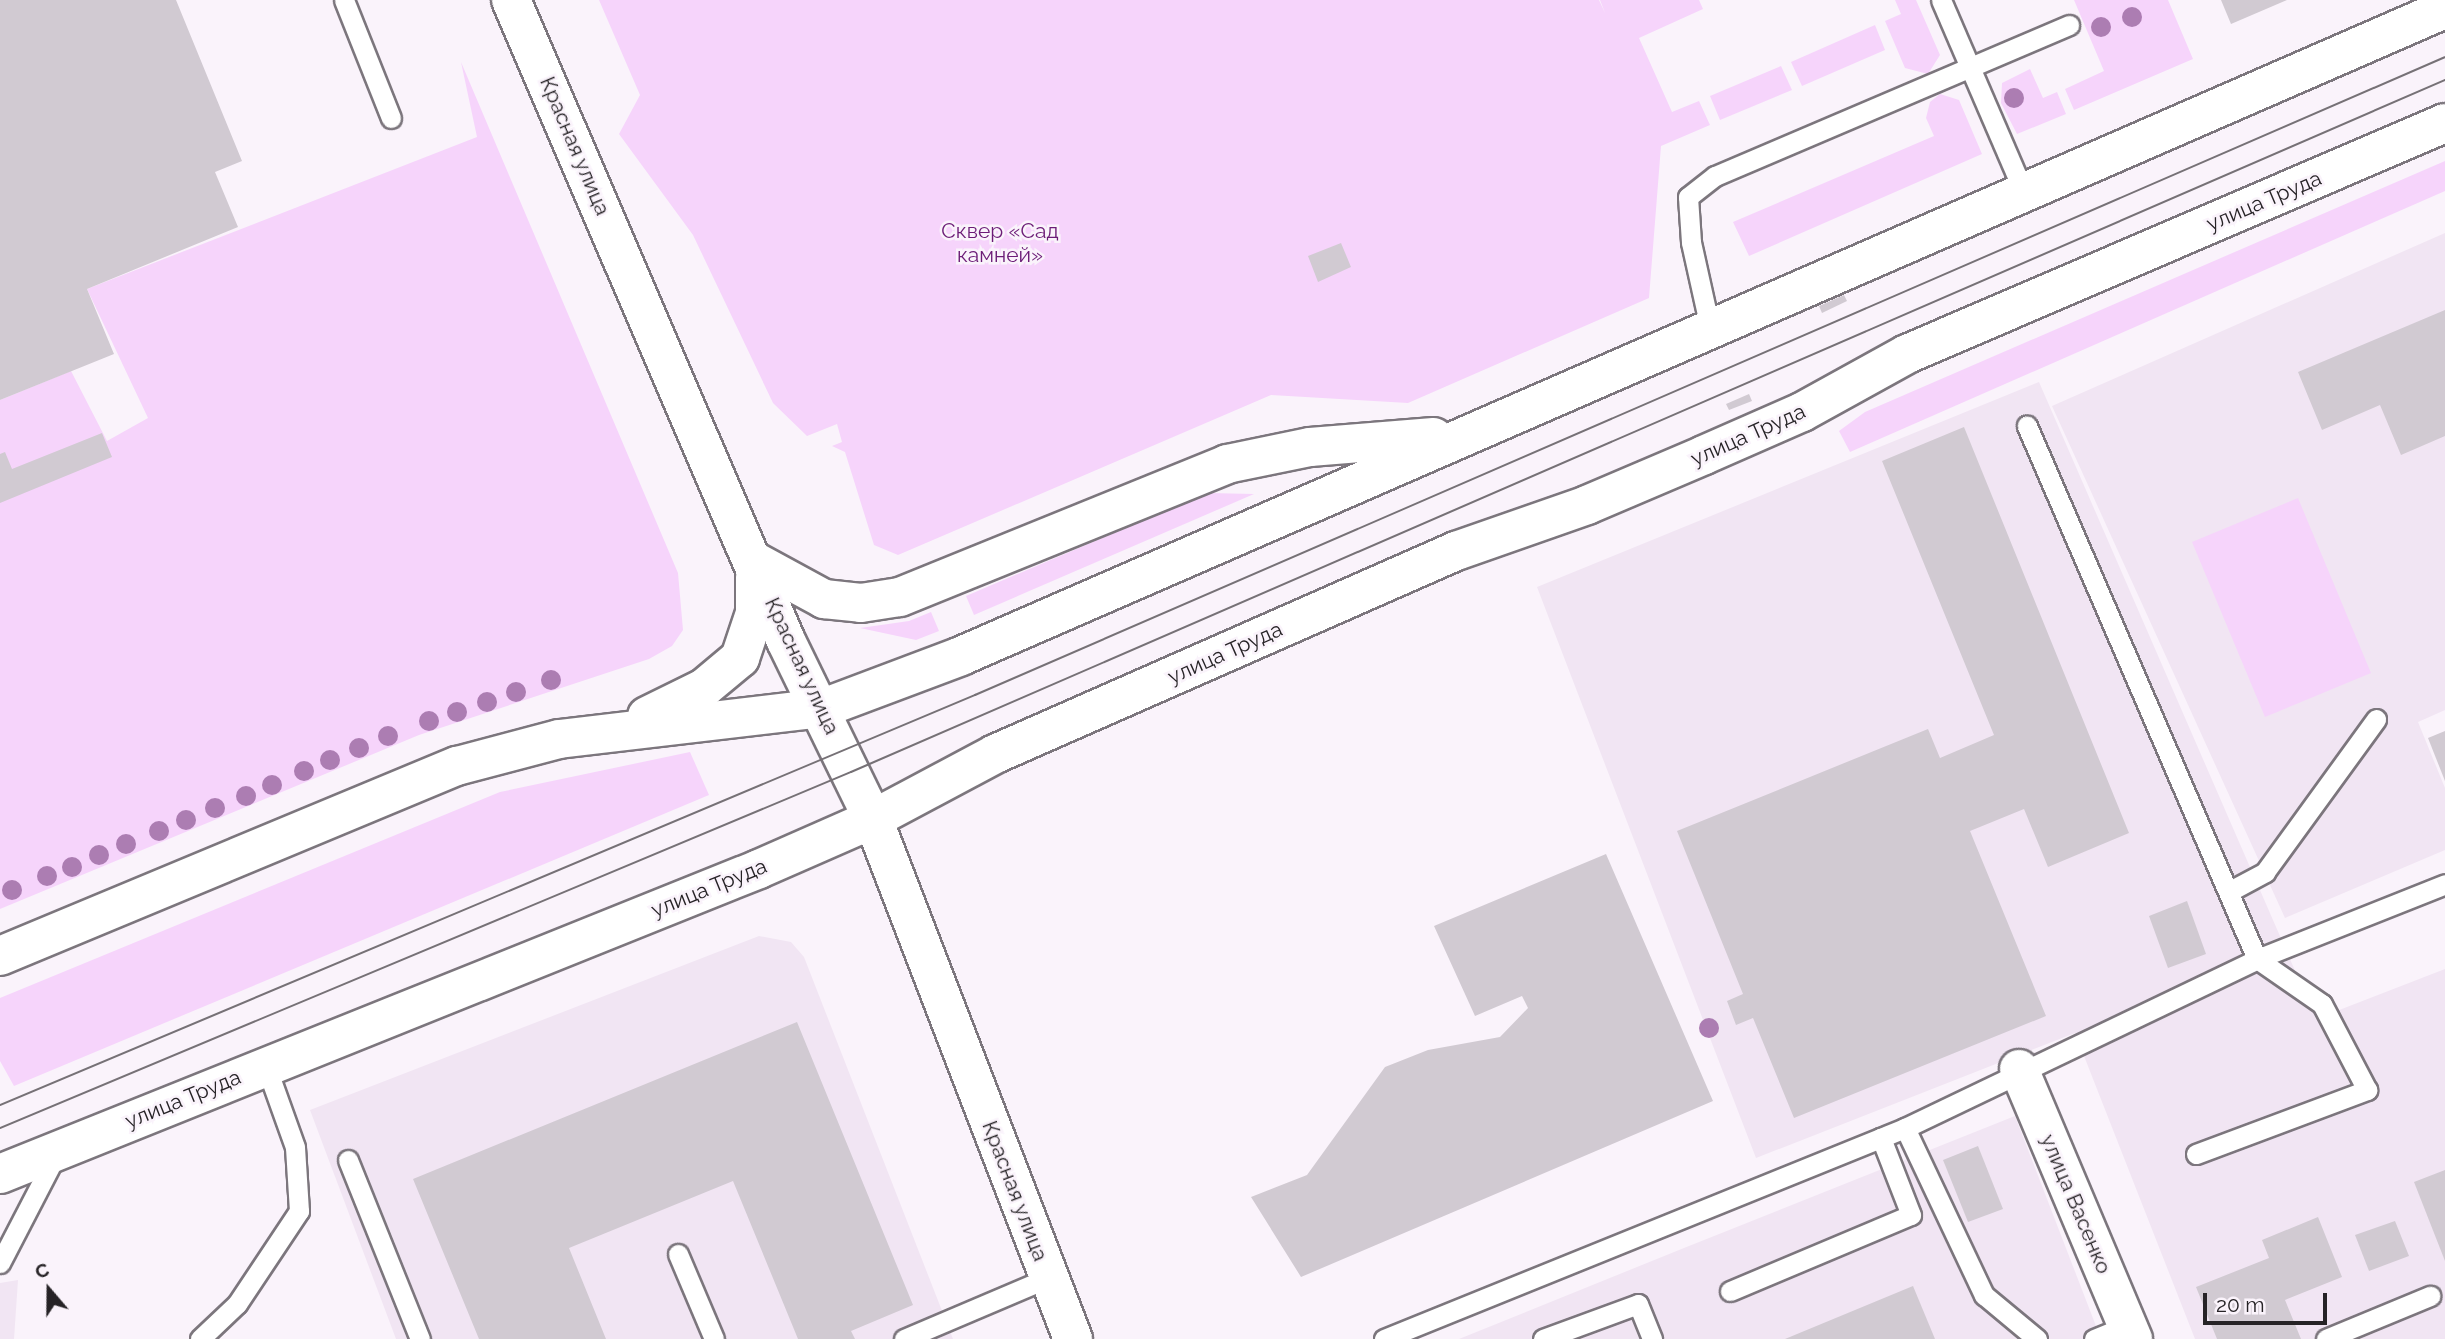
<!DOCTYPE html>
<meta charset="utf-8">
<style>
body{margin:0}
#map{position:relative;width:2445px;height:1339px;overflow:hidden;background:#faf3fb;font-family:Raleway,sans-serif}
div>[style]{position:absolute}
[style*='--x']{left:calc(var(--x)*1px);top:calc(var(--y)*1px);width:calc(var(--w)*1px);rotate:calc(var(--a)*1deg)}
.built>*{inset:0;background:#f1e5f3}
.green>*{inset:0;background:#f6d4fb}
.building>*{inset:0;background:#d1cad2}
.roads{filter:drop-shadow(2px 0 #7c767d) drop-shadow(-2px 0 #7c767d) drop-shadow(0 2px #7c767d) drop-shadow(0 -2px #7c767d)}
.lane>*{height:19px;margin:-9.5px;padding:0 9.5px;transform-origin:9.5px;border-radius:9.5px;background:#fff}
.street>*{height:38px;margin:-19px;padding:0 19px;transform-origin:19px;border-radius:19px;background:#fff}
.secondary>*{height:38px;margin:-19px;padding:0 19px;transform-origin:19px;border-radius:19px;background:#fff}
.tram>*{height:2px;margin:-1px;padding:0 1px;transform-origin:1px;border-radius:1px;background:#767176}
.trees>*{width:20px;height:20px;margin:-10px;border-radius:50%;background:#ac7db2}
span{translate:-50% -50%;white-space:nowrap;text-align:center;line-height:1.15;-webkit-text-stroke:5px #faf3fb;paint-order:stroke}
.street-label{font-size:21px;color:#262326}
.park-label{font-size:21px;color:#6c1c77}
.north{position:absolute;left:14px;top:1255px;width:70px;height:70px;-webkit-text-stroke:5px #faf3fb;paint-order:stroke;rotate:340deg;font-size:19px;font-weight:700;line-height:28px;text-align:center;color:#262326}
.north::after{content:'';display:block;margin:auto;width:24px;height:32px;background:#262326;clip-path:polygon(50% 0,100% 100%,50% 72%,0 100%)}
.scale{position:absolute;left:2203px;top:1293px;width:124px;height:32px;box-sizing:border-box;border:4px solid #262326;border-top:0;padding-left:9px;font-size:21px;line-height:24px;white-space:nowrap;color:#262326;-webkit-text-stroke:5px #faf3fb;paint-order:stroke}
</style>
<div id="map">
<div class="built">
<i style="clip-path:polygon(2445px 233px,2445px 710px,2418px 722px,2445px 788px,2445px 850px,2285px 918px,2052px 406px)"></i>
<i style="clip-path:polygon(2039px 382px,2316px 1019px,2445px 969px,2445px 1339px,2195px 1339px,2075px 1033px,1756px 1158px,1537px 587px)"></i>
<i style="clip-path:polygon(759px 936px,791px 942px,804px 957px,953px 1339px,396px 1339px,310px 1110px)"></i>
<i style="clip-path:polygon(2015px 1116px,2101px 1339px,1459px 1339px,1684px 1248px)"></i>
<i style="clip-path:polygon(18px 1280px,14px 1339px,0 1339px,0 1283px)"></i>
</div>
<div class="green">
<i style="clip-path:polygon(599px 0,1599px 0,1605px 13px,1600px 0,1699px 0,1703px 9px,1639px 38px,1672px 112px,1699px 101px,1710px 125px,1661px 146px,1649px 298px,1408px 403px,1271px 395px,898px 555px,874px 545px,845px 452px,832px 446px,842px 442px,837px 424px,807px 436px,773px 403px,693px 235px,619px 134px,640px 95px)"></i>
<i style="clip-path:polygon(1895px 0,1916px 0,1940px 55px,1928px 74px,1905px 68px,1885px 21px,1901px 14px)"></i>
<i style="clip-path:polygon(2074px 0,2168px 0,2193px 59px,2074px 110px,2065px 89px,2104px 71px)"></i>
<i style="clip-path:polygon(1875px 25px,1885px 50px,1802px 86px,1791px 62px)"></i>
<i style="clip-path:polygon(461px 62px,678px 573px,683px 630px,672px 646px,649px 659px,419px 735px,0 909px,0 400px,71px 371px,107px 441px,148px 418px,87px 289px,477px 137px)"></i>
<i style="clip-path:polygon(1781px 66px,1792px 90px,1720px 120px,1710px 96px)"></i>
<i style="clip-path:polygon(2030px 69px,2043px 98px,2057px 92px,2066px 114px,2017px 134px,2001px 103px,2002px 83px)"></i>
<i style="clip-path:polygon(1940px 94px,1959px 100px,1982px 154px,1749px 256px,1733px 222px,1934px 136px,1926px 118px,1930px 102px)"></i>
<i style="clip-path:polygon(2445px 161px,2445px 191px,1850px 452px,1839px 431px,1865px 412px)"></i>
<i style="clip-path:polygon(1208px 493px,1254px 494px,974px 615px,966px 596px)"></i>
<i style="clip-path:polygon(2298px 498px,2371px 673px,2265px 717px,2192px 542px)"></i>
<i style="clip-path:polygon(931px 612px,939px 631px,916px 640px,860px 628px,909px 621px)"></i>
<i style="clip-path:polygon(690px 752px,709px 795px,14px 1086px,0 1061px,0 998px,500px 792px)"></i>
</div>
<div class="building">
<i style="clip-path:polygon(0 0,176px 0,242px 161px,215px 172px,238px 227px,87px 289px,114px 354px,0 400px)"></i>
<i style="clip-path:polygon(2221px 0,2287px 0,2231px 24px)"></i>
<i style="clip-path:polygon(1341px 243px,1351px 267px,1318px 282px,1308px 256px)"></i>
<i style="clip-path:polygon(1844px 295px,1847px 301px,1822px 313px,1819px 306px)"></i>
<i style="clip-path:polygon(2445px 310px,2445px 436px,2401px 455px,2380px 405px,2322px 430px,2298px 372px)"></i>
<i style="clip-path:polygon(1749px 394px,1752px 401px,1729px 410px,1726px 404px)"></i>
<i style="clip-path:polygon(1964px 427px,2129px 833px,2048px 867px,2024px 809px,1970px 831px,2046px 1016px,1794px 1118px,1753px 1018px,1736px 1025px,1727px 1001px,1743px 994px,1677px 831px,1928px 729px,1940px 758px,1994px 735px,1882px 461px)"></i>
<i style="clip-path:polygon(102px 433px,112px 457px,0 503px,0 454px,5px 452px,12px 469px)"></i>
<i style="clip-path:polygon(2445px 731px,2445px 781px,2428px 738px)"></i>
<i style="clip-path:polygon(1606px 854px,1713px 1101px,1301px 1277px,1251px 1197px,1307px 1175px,1385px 1067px,1428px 1050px,1500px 1037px,1528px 1008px,1522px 996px,1475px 1016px,1434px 926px)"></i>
<i style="clip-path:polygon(2187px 901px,2206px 954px,2168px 968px,2149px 916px)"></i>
<i style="clip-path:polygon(797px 1022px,913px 1305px,851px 1331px,855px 1339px,798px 1339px,733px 1181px,569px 1248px,606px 1339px,479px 1339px,413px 1179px)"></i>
<i style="clip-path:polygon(1978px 1146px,2003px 1209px,1968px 1222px,1943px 1160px)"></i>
<i style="clip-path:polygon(2445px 1170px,2445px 1261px,2414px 1182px)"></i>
<i style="clip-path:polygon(2318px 1217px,2342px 1277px,2285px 1300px,2301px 1339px,2217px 1339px,2196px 1287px,2269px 1258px,2262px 1240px)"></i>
<i style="clip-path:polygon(2395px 1221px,2409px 1256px,2369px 1271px,2355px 1235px)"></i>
<i style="clip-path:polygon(1913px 1286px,1935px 1339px,1785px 1339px)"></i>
</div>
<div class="roads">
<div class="lane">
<i style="--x:344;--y:0;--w:127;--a:68.3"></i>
<i style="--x:1941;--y:0;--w:207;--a:66.7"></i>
<i style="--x:1710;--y:328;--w:88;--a:-102.5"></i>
<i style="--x:1691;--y:242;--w:45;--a:-93.8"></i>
<i style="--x:1688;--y:197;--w:34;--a:-38"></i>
<i style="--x:1715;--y:176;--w:385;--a:-23.1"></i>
<i style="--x:2230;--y:891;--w:40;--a:-28"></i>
<i style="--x:2265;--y:872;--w:189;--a:-54"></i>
<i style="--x:2257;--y:959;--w:202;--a:-21.7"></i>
<i style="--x:1905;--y:1128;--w:185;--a:64.7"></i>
<i style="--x:1984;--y:1295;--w:69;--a:39.7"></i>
<i style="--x:2196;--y:1154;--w:183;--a:-20.5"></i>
<i style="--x:2367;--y:1090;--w:97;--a:-117.6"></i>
<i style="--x:2322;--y:1004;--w:79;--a:-145.3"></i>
<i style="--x:348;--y:1160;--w:193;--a:68.1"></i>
<i style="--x:678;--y:1254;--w:92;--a:67"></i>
<i style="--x:0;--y:1263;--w:122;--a:-62.6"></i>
<i style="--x:1730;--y:1291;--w:196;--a:-22.8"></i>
<i style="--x:1911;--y:1215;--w:83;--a:-111.3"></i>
<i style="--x:200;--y:1339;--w:51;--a:-43.4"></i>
<i style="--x:237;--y:1304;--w:112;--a:-56.3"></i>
<i style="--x:299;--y:1211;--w:64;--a:-93.6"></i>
<i style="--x:295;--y:1147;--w:86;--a:-109.7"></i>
<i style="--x:904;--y:1339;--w:156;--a:-23"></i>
<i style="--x:1384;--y:1339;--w:562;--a:-22.05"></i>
<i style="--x:1905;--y:1128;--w:390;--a:-25.6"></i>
<i style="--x:2257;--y:959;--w:581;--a:-113.34"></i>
<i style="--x:1543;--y:1339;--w:101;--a:-20.2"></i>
<i style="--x:1638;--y:1304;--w:38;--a:68"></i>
<i style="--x:2094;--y:1339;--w:35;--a:-22"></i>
<i style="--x:2326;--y:1339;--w:113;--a:-22.5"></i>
</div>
<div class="street">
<i style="--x:2019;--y:1069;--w:293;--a:67.1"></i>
</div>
<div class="secondary">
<i style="--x:511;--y:0;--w:697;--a:66.78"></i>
<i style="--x:786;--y:641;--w:198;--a:64"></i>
<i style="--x:873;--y:819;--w:557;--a:68.96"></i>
<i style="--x:754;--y:561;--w:80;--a:28.5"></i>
<i style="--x:824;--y:599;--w:37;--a:6"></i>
<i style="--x:861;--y:603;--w:39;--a:-9"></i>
<i style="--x:900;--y:597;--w:353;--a:-22.1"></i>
<i style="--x:1227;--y:464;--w:85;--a:-11.6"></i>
<i style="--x:1310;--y:447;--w:124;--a:-4.6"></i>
<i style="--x:647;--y:716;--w:64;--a:-26.2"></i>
<i style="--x:704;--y:688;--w:47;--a:-39.8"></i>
<i style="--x:740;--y:658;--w:47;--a:-71.6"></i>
<i style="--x:755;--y:613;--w:36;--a:-90"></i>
<i style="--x:0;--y:956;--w:495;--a:-22.6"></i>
<i style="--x:457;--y:766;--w:106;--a:-14.8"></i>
<i style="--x:559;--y:739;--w:266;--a:-6.7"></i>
<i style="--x:823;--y:708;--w:147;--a:-20.6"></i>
<i style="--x:961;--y:656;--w:1619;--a:-23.56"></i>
<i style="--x:0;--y:1174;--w:818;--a:-21.89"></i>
<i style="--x:759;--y:869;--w:124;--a:-23.7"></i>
<i style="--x:873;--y:819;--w:138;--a:-28"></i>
<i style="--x:995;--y:754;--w:504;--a:-23.77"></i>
<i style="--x:1456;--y:551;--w:139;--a:-19.3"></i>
<i style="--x:1587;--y:505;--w:127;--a:-23.1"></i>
<i style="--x:1704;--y:455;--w:107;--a:-23.7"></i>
<i style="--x:1802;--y:412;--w:120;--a:-28.9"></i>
<i style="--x:1907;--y:354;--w:585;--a:-23.24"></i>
</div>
</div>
<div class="tram">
<i style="--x:0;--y:1105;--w:1058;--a:-22.81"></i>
<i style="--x:975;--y:695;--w:1602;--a:-23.46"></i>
<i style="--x:0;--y:1128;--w:922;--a:-22.7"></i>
<i style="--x:851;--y:772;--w:1738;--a:-23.47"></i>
</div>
<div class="trees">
<i style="left:2132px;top:17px"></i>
<i style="left:2101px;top:27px"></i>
<i style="left:2014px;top:98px"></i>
<i style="left:551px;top:680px"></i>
<i style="left:516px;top:692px"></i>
<i style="left:487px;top:702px"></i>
<i style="left:457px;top:712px"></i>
<i style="left:429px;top:721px"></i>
<i style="left:388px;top:736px"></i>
<i style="left:359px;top:748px"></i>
<i style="left:330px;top:760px"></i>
<i style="left:304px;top:771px"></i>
<i style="left:272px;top:785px"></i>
<i style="left:246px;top:796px"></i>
<i style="left:215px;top:808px"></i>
<i style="left:186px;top:820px"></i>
<i style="left:159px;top:831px"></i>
<i style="left:126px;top:844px"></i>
<i style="left:99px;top:855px"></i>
<i style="left:72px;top:867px"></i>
<i style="left:47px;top:876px"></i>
<i style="left:12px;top:890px"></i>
<i style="left:1709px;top:1028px"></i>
</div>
<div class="street-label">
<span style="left:575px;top:146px;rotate:67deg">Красная улица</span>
<span style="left:2264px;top:201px;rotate:-23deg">улица Труда</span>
<span style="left:1748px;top:435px;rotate:-24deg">улица Труда</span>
<span style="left:1225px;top:653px;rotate:-24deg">улица Труда</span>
<span style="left:802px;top:666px;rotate:65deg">Красная улица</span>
<span style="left:709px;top:888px;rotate:-22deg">улица Труда</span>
<span style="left:183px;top:1099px;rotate:-22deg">улица Труда</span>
<span style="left:1015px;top:1191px;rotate:69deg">Красная улица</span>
<span style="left:2076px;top:1204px;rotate:67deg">улица Васенко</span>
</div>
<div class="park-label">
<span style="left:1000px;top:243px">Сквер «Сад<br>камней»</span>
</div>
<div class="north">С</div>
<div class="scale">20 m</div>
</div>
